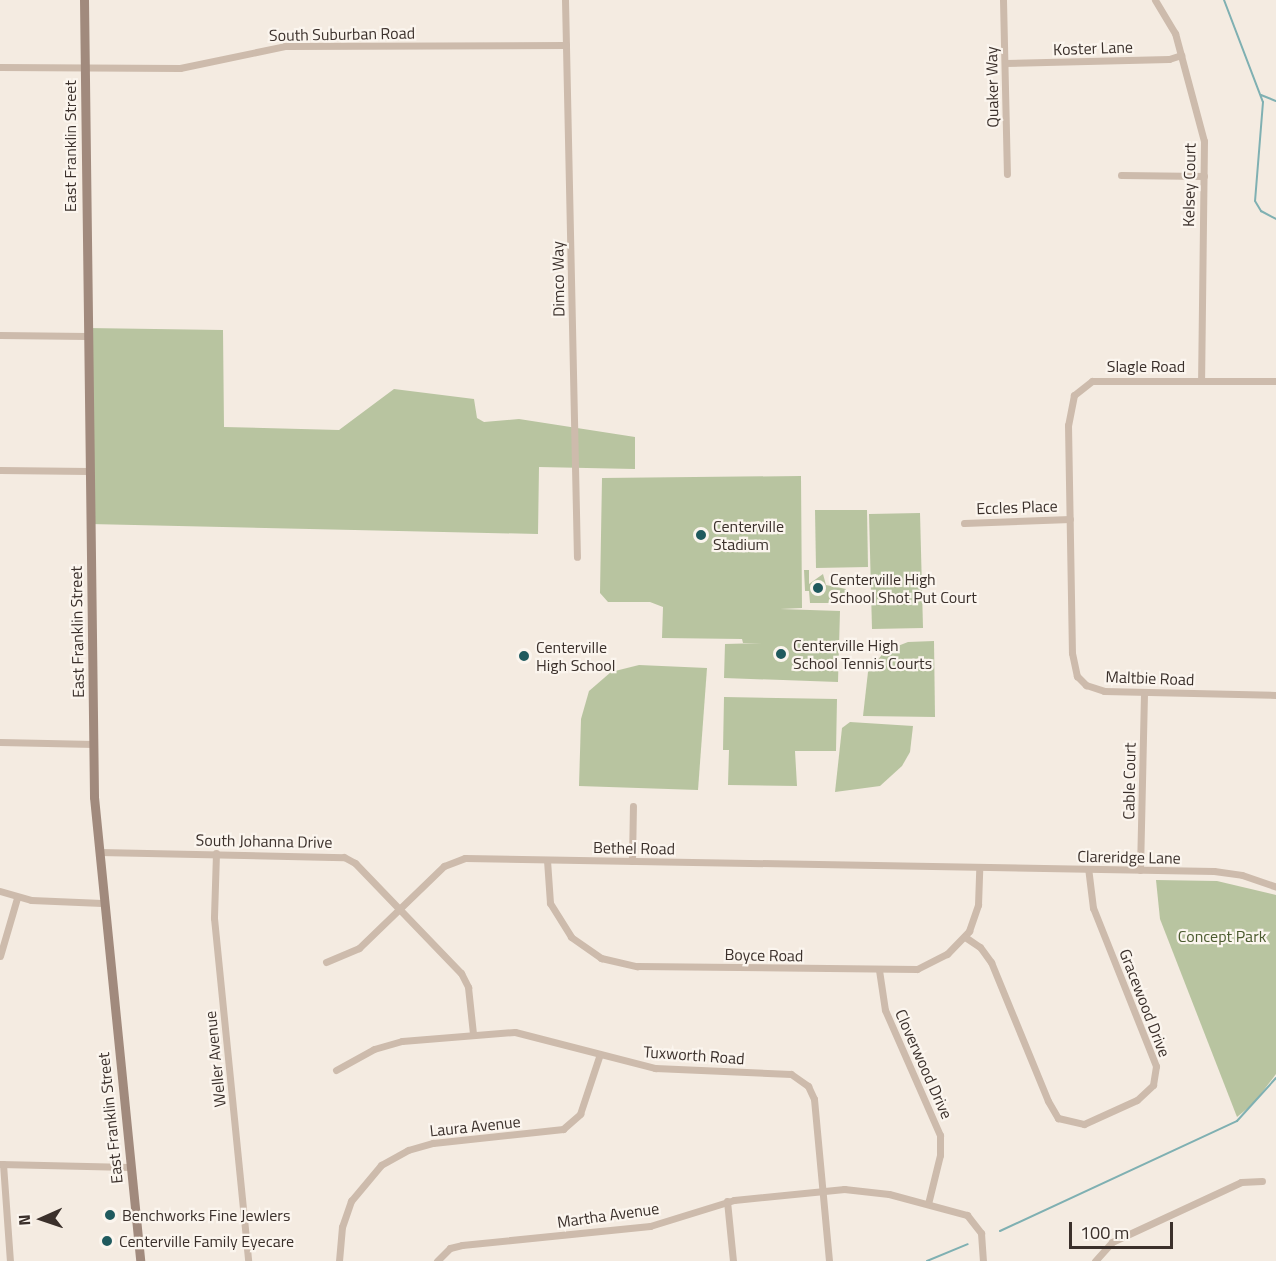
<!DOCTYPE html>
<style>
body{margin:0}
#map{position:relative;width:1276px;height:1261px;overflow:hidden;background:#f4ebe1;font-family:"Titillium Web",sans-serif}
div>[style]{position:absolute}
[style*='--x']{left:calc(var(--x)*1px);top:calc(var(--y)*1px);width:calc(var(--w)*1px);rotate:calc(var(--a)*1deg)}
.green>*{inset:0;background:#b8c4a0}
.stream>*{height:2px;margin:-1px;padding:0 1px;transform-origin:1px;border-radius:1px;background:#7fb0b2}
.street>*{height:7px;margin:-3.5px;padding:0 3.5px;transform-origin:3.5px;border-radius:3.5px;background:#cdbbac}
.secondary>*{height:9px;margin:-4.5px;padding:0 4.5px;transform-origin:4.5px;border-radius:4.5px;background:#a18a7d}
.dots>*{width:16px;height:16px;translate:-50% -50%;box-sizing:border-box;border:3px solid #fbf5ee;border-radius:50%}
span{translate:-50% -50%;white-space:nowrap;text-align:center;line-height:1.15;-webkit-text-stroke:4.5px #fbf5ee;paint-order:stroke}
.street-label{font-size:16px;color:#3b302b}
.poi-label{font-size:16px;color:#3b302b}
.left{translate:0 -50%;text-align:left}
.park-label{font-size:16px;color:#4a5a2e}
.north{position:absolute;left:12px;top:1189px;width:60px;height:60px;-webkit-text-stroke:4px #fbf5ee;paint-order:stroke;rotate:267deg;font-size:16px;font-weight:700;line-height:24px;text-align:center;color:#3b302b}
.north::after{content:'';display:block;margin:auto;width:21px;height:27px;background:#3b302b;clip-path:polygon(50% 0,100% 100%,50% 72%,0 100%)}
.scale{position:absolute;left:1069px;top:1222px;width:104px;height:27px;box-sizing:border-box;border:3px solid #3b302b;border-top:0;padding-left:8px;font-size:18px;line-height:21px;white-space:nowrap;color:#3b302b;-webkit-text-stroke:4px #fbf5ee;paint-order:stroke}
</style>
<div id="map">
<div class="green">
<i style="clip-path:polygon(87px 328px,223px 330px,224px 427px,339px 430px,394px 389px,474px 399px,477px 418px,484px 422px,519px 419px,635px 437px,635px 469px,539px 467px,538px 534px,90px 524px)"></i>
<i style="clip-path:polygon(801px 476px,802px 608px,780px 609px,840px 611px,838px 682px,724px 678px,725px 644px,762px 643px,743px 643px,742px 639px,662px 638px,663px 607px,650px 602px,608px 602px,600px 593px,602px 478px)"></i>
<i style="clip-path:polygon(815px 510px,867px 510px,868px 567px,816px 568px)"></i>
<i style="clip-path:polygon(920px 513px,923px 628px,872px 629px,869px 514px)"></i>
<i style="clip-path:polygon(804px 570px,809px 570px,809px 584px,823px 574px,826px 585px,846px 589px,841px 603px,810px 603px,809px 591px,805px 591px)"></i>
<i style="clip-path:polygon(934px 641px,935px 717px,863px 716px,868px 672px,885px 651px,908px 642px)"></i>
<i style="clip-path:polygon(639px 665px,707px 668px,698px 790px,579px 786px,581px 719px,589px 691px,611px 672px)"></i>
<i style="clip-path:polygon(724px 697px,837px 699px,836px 751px,795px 751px,797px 786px,728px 785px,729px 750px,723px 750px)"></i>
<i style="clip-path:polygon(850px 722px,913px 726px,910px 752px,902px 766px,880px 786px,835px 792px,842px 728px)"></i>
<i style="clip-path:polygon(1156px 880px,1217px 881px,1276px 895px,1276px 1074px,1254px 1103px,1237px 1117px,1160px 919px)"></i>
</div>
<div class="stream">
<i style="--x:1224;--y:0;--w:109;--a:69.1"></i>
<i style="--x:1263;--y:102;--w:99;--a:94.6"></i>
<i style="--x:1255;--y:201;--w:12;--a:59"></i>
<i style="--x:1261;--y:211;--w:17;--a:28"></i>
<i style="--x:1261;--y:95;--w:16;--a:22"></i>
<i style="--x:1000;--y:1231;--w:261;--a:-24.9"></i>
<i style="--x:1237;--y:1121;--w:58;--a:-47.8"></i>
<i style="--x:927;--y:1261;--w:44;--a:-22.5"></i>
</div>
<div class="street">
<i style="--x:565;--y:0;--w:557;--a:88.77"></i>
<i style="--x:1003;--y:0;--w:174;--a:88.7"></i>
<i style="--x:1155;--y:0;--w:39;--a:59"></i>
<i style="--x:1175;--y:33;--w:112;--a:75"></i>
<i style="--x:1204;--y:141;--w:239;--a:90.7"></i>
<i style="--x:1005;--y:63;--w:164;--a:-1.4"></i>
<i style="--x:1169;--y:59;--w:13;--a:-18"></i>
<i style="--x:0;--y:67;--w:180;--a:0.3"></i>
<i style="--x:180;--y:68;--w:107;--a:-11.8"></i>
<i style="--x:285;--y:46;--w:281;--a:-0.2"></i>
<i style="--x:1121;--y:175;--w:83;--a:0.7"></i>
<i style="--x:0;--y:335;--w:87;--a:0.7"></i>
<i style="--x:1276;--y:381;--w:184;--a:180"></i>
<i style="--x:1092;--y:381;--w:23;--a:142"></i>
<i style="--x:1074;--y:395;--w:31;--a:101"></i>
<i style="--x:1068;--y:425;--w:228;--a:89"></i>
<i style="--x:1072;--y:653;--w:24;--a:78"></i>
<i style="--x:1077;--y:676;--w:13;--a:45"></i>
<i style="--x:1086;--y:685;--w:19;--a:18"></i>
<i style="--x:1104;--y:691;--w:172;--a:1.3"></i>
<i style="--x:0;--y:470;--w:89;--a:0.6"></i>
<i style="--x:964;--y:523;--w:106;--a:-2.2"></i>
<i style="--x:0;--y:742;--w:94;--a:1.2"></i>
<i style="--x:99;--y:852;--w:245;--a:1.2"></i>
<i style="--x:344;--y:857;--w:13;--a:29"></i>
<i style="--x:355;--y:863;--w:153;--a:46.1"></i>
<i style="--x:461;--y:973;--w:16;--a:63"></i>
<i style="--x:468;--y:987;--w:47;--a:83.9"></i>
<i style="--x:216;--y:853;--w:65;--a:91.8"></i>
<i style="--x:214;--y:918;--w:345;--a:84.3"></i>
<i style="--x:547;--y:860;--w:43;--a:86"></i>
<i style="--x:550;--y:903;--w:40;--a:58"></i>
<i style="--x:571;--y:937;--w:37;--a:35"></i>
<i style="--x:601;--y:958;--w:37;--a:13"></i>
<i style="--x:637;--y:966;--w:280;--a:0.6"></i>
<i style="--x:917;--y:969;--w:34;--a:-27"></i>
<i style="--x:947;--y:954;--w:32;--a:-46"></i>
<i style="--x:969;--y:931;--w:28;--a:-71"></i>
<i style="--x:978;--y:905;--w:37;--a:-88"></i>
<i style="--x:632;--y:861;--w:55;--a:-89"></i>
<i style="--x:1140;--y:870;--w:177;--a:-88.7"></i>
<i style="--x:0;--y:891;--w:32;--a:16"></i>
<i style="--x:31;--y:900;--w:71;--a:2.4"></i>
<i style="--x:965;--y:937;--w:18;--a:34"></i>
<i style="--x:980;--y:947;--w:19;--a:54"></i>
<i style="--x:991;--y:962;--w:150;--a:67.7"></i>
<i style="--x:1048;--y:1101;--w:20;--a:60"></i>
<i style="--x:1058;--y:1118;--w:27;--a:13"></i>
<i style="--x:1084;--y:1124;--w:58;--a:-24.4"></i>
<i style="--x:1137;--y:1100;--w:22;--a:-43"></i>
<i style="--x:1153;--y:1085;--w:19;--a:-81"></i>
<i style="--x:1156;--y:1066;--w:170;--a:-111.7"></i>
<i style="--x:1093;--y:908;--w:38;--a:-97"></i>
<i style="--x:0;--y:956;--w:60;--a:-73.7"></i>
<i style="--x:326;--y:962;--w:36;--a:-23"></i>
<i style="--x:359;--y:948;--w:118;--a:-44"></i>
<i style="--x:444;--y:866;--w:22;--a:-21"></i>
<i style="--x:465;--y:858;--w:749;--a:0.99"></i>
<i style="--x:1214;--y:871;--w:28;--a:8"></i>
<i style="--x:1242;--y:875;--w:36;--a:19"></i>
<i style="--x:879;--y:970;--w:40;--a:81.5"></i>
<i style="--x:885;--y:1010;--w:137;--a:66.3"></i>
<i style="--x:940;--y:1135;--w:20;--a:90"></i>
<i style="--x:940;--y:1155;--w:50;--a:103.8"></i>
<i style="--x:336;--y:1070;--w:43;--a:-28.9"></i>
<i style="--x:374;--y:1049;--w:29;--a:-16"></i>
<i style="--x:402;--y:1041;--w:113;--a:-4.6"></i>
<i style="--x:515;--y:1032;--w:145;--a:14.4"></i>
<i style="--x:655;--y:1068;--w:136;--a:2.5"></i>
<i style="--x:791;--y:1074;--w:21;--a:35"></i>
<i style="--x:808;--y:1086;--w:14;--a:65"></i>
<i style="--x:814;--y:1099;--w:163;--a:84.7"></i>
<i style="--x:0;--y:1164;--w:130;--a:1.3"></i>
<i style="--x:3;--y:1164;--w:97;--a:85.9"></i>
<i style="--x:727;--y:1201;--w:60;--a:84.3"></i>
<i style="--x:339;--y:1261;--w:34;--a:-85"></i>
<i style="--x:342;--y:1227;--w:28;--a:-71"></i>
<i style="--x:351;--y:1201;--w:47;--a:-50.2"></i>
<i style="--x:381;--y:1165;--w:31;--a:-29"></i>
<i style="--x:408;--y:1150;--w:26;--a:-16"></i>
<i style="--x:433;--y:1143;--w:131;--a:-6.1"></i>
<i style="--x:563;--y:1129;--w:23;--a:-41"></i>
<i style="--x:580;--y:1114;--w:63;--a:-71.6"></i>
<i style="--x:437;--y:1261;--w:18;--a:-45"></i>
<i style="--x:450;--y:1248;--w:12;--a:-14"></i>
<i style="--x:462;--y:1245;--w:189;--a:-5.8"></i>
<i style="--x:650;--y:1226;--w:88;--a:-17.2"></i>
<i style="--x:734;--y:1200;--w:111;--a:-5.7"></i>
<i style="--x:844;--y:1189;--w:45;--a:6.3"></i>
<i style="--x:889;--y:1194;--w:81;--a:15.1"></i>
<i style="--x:967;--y:1215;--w:23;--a:52"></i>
<i style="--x:981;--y:1233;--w:28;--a:86"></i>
<i style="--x:1095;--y:1261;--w:25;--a:-48"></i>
<i style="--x:1112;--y:1242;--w:142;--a:-24.9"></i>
<i style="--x:1241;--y:1182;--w:21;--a:-3"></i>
</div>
<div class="secondary">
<i style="--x:84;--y:0;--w:797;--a:89.28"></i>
<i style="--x:94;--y:797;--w:466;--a:84.3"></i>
</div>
<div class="dots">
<i style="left:701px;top:535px;background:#1f5a5e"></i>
<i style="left:818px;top:588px;background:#1f5a5e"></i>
<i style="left:781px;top:654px;background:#1f5a5e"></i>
<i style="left:524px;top:656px;background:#1f5a5e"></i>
<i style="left:110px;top:1215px;background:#1f5a5e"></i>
<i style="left:107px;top:1241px;background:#1f5a5e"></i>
</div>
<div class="street-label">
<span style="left:342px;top:34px;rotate:-1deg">South Suburban Road</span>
<span style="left:1093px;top:48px;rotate:-2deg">Koster Lane</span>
<span style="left:992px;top:87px;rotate:-91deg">Quaker Way</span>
<span style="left:70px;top:146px;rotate:-90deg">East Franklin Street</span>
<span style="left:1189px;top:185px;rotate:-89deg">Kelsey Court</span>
<span style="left:558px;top:279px;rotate:-91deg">Dimco Way</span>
<span style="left:1146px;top:366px">Slagle Road</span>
<span style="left:1017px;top:507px;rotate:-2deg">Eccles Place</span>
<span style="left:77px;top:632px;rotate:-91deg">East Franklin Street</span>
<span style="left:1150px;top:678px;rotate:2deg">Maltbie Road</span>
<span style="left:1129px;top:781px;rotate:-89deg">Cable Court</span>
<span style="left:264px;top:841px;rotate:1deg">South Johanna Drive</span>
<span style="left:634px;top:848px;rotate:1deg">Bethel Road</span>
<span style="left:1129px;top:857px;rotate:1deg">Clareridge Lane</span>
<span style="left:764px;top:955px;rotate:1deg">Boyce Road</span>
<span style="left:1145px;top:1003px;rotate:69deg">Gracewood Drive</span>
<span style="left:694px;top:1055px;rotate:4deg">Tuxworth Road</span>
<span style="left:215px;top:1059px;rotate:-96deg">Weller Avenue</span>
<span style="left:924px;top:1064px;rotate:66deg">Cloverwood Drive</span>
<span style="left:110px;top:1118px;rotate:-96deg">East Franklin Street</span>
<span style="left:475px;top:1126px;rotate:-6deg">Laura Avenue</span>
<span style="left:608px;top:1215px;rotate:-8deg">Martha Avenue</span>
</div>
<div class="poi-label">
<span class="left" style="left:713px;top:535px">Centerville<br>Stadium</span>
<span class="left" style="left:830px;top:588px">Centerville High<br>School Shot Put Court</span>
<span class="left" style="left:793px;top:654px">Centerville High<br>School Tennis Courts</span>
<span class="left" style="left:536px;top:656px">Centerville<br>High School</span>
<span class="left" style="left:122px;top:1215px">Benchworks Fine Jewlers</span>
<span class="left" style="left:119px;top:1241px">Centerville Family Eyecare</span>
</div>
<div class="park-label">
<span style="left:1222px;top:936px">Concept Park</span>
</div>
<div class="north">N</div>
<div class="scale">100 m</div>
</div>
